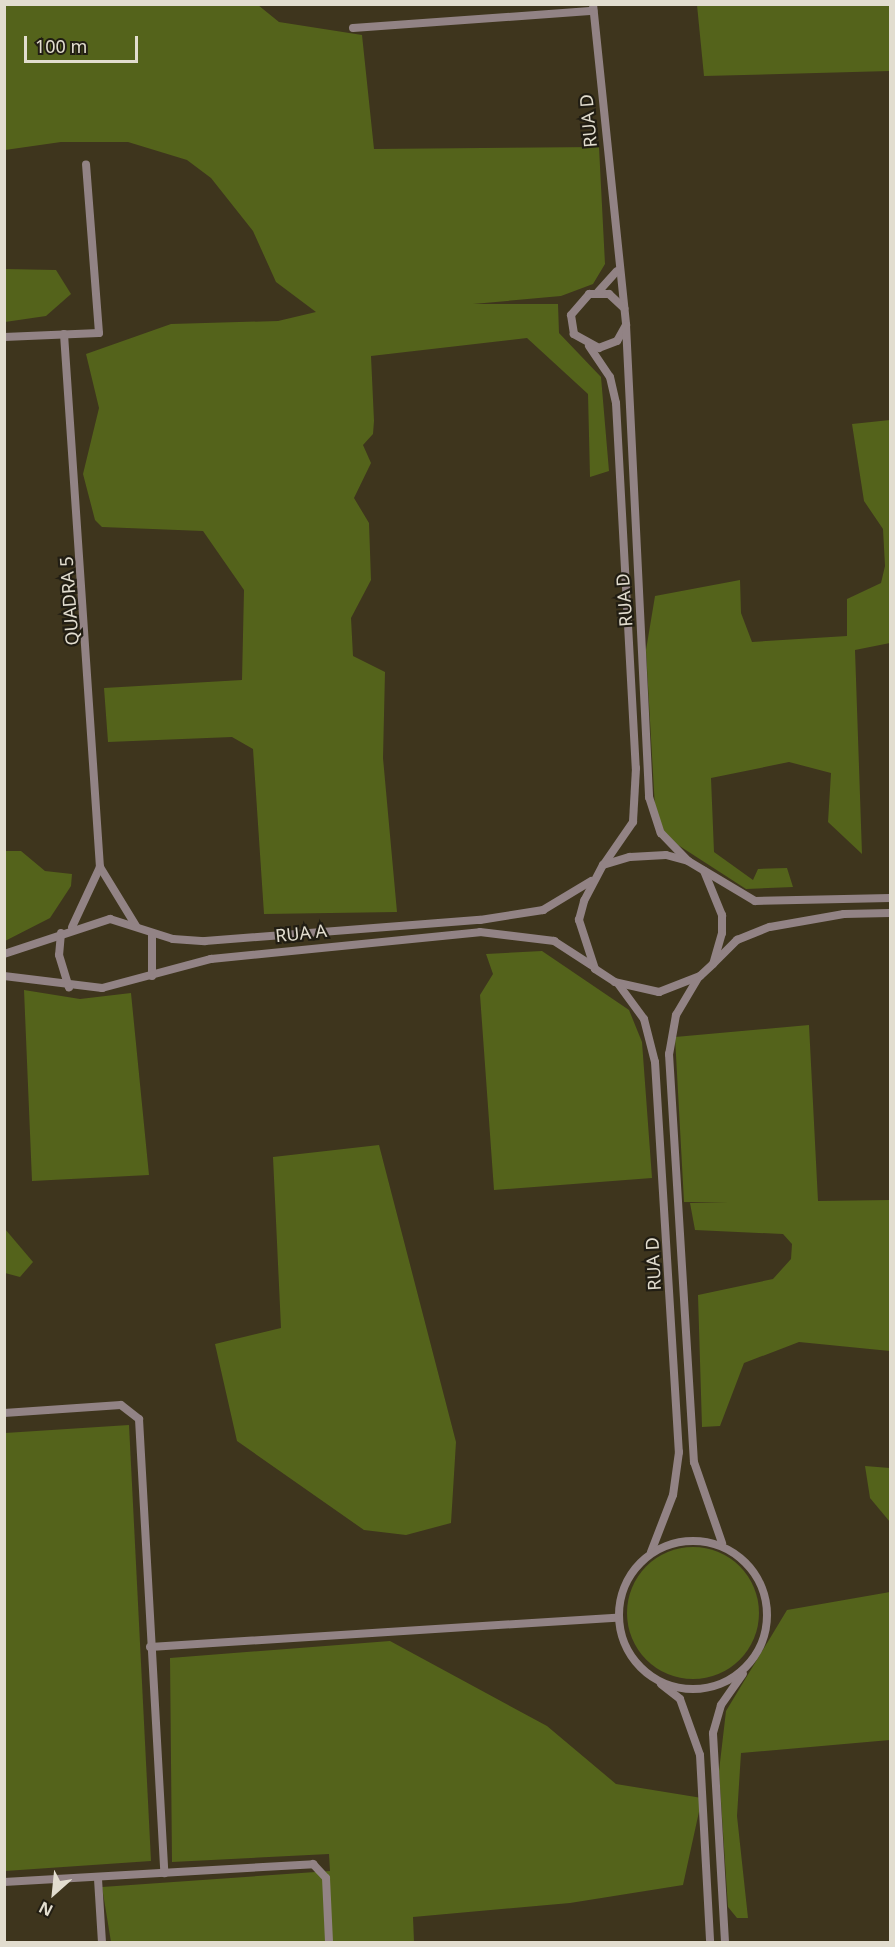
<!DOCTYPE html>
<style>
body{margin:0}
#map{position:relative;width:895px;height:1947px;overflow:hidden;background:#3e351d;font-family:"Noto Sans",sans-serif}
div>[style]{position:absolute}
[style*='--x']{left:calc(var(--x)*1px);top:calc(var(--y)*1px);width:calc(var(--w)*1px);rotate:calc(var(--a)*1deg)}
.green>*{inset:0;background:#54631b}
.round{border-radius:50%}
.street>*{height:8px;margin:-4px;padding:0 4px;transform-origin:4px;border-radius:4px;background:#928385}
.street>.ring{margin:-4px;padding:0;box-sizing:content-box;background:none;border:8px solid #928385;border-radius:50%}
span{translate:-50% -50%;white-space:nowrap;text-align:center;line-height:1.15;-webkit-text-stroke:4.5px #211d13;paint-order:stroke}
.street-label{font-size:18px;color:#e2ddcf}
.frame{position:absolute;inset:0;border:6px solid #e2ddcf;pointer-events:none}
.north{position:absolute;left:24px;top:1863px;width:60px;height:60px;-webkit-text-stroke:4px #211d13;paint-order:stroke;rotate:207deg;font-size:16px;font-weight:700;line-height:24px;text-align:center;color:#e2ddcf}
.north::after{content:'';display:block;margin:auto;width:21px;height:27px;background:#e2ddcf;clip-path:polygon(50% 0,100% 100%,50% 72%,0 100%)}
.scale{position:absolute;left:24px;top:36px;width:114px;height:27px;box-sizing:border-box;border:3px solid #e2ddcf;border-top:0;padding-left:8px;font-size:18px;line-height:21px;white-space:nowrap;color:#e2ddcf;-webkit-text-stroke:4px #211d13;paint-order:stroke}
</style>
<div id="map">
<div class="green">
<i style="clip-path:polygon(4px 5px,258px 5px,279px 22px,362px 35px,374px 149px,599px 147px,605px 264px,593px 284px,561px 296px,473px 304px,558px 304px,559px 333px,601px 377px,609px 471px,590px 477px,588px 394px,527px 338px,371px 356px,374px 421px,373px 434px,363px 445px,371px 463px,354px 498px,369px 523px,371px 580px,351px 618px,353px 656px,385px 672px,383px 758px,397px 912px,264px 914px,253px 749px,232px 737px,108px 742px,104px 688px,242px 680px,244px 590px,203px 531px,102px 527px,95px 520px,83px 474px,99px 408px,86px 354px,171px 324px,278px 321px,316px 312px,276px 282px,253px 231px,211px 178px,187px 160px,128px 142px,61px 142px,5px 150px)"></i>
<i style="clip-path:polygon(697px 5px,890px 5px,890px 71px,704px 76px)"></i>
<i style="clip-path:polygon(5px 269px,56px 270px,71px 294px,46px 316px,5px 322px)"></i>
<i style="clip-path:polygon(890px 420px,890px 643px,855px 650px,862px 854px,828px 822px,831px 773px,789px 762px,711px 778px,714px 852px,753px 880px,758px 869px,787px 868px,793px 887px,746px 889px,678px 845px,664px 831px,655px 808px,646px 650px,655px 596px,740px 580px,741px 613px,752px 642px,847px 636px,847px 599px,881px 583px,885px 566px,883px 529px,864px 501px,852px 424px)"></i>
<i style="clip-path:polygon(5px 851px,21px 851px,45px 871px,72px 874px,71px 886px,50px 918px,5px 941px)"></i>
<i style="clip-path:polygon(542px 951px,629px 1010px,642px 1042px,652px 1178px,494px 1190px,480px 995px,493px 974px,486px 954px)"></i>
<i style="clip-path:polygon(24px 990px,80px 999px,131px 993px,149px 1175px,32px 1181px)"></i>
<i style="clip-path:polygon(809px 1025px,818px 1201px,890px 1200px,890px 1351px,799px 1342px,744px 1363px,720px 1426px,702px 1427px,698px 1295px,773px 1279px,791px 1259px,792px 1244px,783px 1234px,695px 1230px,690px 1203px,728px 1202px,684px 1202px,675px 1037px)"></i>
<i style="clip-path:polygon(379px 1145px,456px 1442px,451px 1523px,406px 1535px,364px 1530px,237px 1441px,215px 1344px,281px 1328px,273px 1157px)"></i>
<i style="clip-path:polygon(5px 1229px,33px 1262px,20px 1277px,5px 1273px)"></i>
<i style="clip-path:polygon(129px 1425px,151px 1861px,5px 1871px,5px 1433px)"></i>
<i style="clip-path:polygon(865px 1466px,890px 1468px,890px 1522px,870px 1498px)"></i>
<i class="round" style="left:627px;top:1547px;width:132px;height:132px"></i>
<i style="clip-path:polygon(890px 1592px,890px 1740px,741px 1753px,737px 1816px,748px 1918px,737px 1918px,728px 1907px,719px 1771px,726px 1711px,787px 1610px)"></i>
<i style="clip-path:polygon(390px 1641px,547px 1726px,616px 1784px,702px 1798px,683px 1885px,570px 1903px,413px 1917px,414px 1942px,111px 1942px,102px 1887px,330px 1871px,329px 1854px,172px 1862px,170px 1658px)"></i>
</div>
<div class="street">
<i style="--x:593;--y:4;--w:323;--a:84.1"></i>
<i style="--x:626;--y:325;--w:18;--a:119"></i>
<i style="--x:617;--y:341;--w:19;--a:159"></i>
<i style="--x:599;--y:348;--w:29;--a:-151"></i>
<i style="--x:574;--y:334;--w:19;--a:-99"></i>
<i style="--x:571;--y:315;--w:28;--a:-49"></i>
<i style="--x:589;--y:294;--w:20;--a:0"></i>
<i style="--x:609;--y:294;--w:21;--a:43"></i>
<i style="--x:353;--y:28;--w:241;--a:-4.1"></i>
<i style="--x:598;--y:292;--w:28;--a:-48"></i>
<i style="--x:626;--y:325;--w:473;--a:87.2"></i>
<i style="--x:649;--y:797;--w:38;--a:72"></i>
<i style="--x:661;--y:833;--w:37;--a:46"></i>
<i style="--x:64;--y:334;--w:534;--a:86.14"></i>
<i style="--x:100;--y:867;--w:66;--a:115"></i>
<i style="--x:4;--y:337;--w:95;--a:-2.4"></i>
<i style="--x:99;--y:333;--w:169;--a:-94.4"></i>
<i style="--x:589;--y:346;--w:37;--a:56"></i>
<i style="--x:610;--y:377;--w:27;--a:77"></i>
<i style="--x:616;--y:403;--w:366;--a:86.9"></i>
<i style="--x:636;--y:768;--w:54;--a:93.2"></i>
<i style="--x:633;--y:822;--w:51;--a:124.6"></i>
<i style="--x:100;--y:867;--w:69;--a:58.6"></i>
<i style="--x:704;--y:871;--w:48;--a:67.8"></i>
<i style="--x:722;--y:915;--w:18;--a:90"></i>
<i style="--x:722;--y:933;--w:32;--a:106"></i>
<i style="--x:713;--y:964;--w:18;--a:137"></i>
<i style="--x:700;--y:976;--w:44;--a:158.7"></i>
<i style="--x:659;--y:992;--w:45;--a:-167.2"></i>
<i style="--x:615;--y:982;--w:24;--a:-147"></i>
<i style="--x:595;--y:969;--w:52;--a:-108.1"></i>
<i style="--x:579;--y:920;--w:20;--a:-75"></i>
<i style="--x:584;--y:901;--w:41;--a:-62.2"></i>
<i style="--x:603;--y:865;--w:28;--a:-17"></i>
<i style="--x:630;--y:857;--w:36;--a:-3"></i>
<i style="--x:666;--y:855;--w:23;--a:15"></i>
<i style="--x:688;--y:861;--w:78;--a:30.8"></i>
<i style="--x:755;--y:901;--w:135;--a:-1.3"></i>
<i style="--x:61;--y:933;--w:22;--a:95"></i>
<i style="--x:59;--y:955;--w:34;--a:73"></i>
<i style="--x:152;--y:933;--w:43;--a:90"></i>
<i style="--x:4;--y:954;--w:112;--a:-18.3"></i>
<i style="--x:110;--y:919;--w:66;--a:17.6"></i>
<i style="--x:173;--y:939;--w:32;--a:4"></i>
<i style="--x:205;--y:941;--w:276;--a:-4.4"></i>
<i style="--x:480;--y:920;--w:64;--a:-9"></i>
<i style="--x:543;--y:910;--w:56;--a:-31.1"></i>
<i style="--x:714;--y:963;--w:33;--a:-45"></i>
<i style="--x:737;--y:940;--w:35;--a:-22"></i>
<i style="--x:770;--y:927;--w:75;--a:-10"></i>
<i style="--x:844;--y:914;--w:46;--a:-1.2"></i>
<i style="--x:4;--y:976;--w:99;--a:7"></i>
<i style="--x:102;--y:988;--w:113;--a:-14.9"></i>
<i style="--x:211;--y:959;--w:270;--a:-5.7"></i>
<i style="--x:480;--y:932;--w:75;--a:6.9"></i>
<i style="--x:554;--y:941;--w:44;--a:33"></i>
<i style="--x:698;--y:978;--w:43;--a:120.7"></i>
<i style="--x:676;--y:1015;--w:40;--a:100"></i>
<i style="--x:669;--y:1054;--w:409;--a:86.5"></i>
<i style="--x:694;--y:1462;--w:86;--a:70.9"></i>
<i style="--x:619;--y:985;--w:42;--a:53.7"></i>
<i style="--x:644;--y:1019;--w:44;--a:75.7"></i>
<i style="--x:655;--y:1062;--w:391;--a:86.5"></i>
<i style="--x:679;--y:1452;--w:43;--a:97.9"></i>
<i style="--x:673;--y:1495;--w:61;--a:111.1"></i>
<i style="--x:4;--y:1413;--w:117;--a:-3.9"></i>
<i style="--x:121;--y:1405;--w:23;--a:38"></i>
<i style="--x:139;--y:1419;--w:455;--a:86.8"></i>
<i class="ring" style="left:619px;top:1541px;width:140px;height:140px"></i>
<i style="--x:150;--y:1647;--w:467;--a:-3.6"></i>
<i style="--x:661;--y:1684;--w:24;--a:38"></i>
<i style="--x:680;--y:1699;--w:59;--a:70.3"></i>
<i style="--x:700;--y:1755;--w:187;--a:86.9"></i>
<i style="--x:98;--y:1879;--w:63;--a:86.4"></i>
<i style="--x:4;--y:1882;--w:310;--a:-3.3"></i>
<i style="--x:313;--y:1864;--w:19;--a:47"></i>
<i style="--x:326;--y:1878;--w:64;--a:87.3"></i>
<i style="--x:725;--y:1942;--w:209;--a:-93.3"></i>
<i style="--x:713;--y:1733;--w:29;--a:-74"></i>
<i style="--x:721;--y:1705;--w:38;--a:-55"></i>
</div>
<div class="street-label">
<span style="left:588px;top:121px;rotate:-95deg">RUA D</span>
<span style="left:624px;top:600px;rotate:-94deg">RUA D</span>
<span style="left:69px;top:601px;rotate:-94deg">QUADRA 5</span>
<span style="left:301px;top:933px;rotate:-6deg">RUA A</span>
<span style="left:653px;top:1264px;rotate:-93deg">RUA D</span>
</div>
<div class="frame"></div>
<div class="north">N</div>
<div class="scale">100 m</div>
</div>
